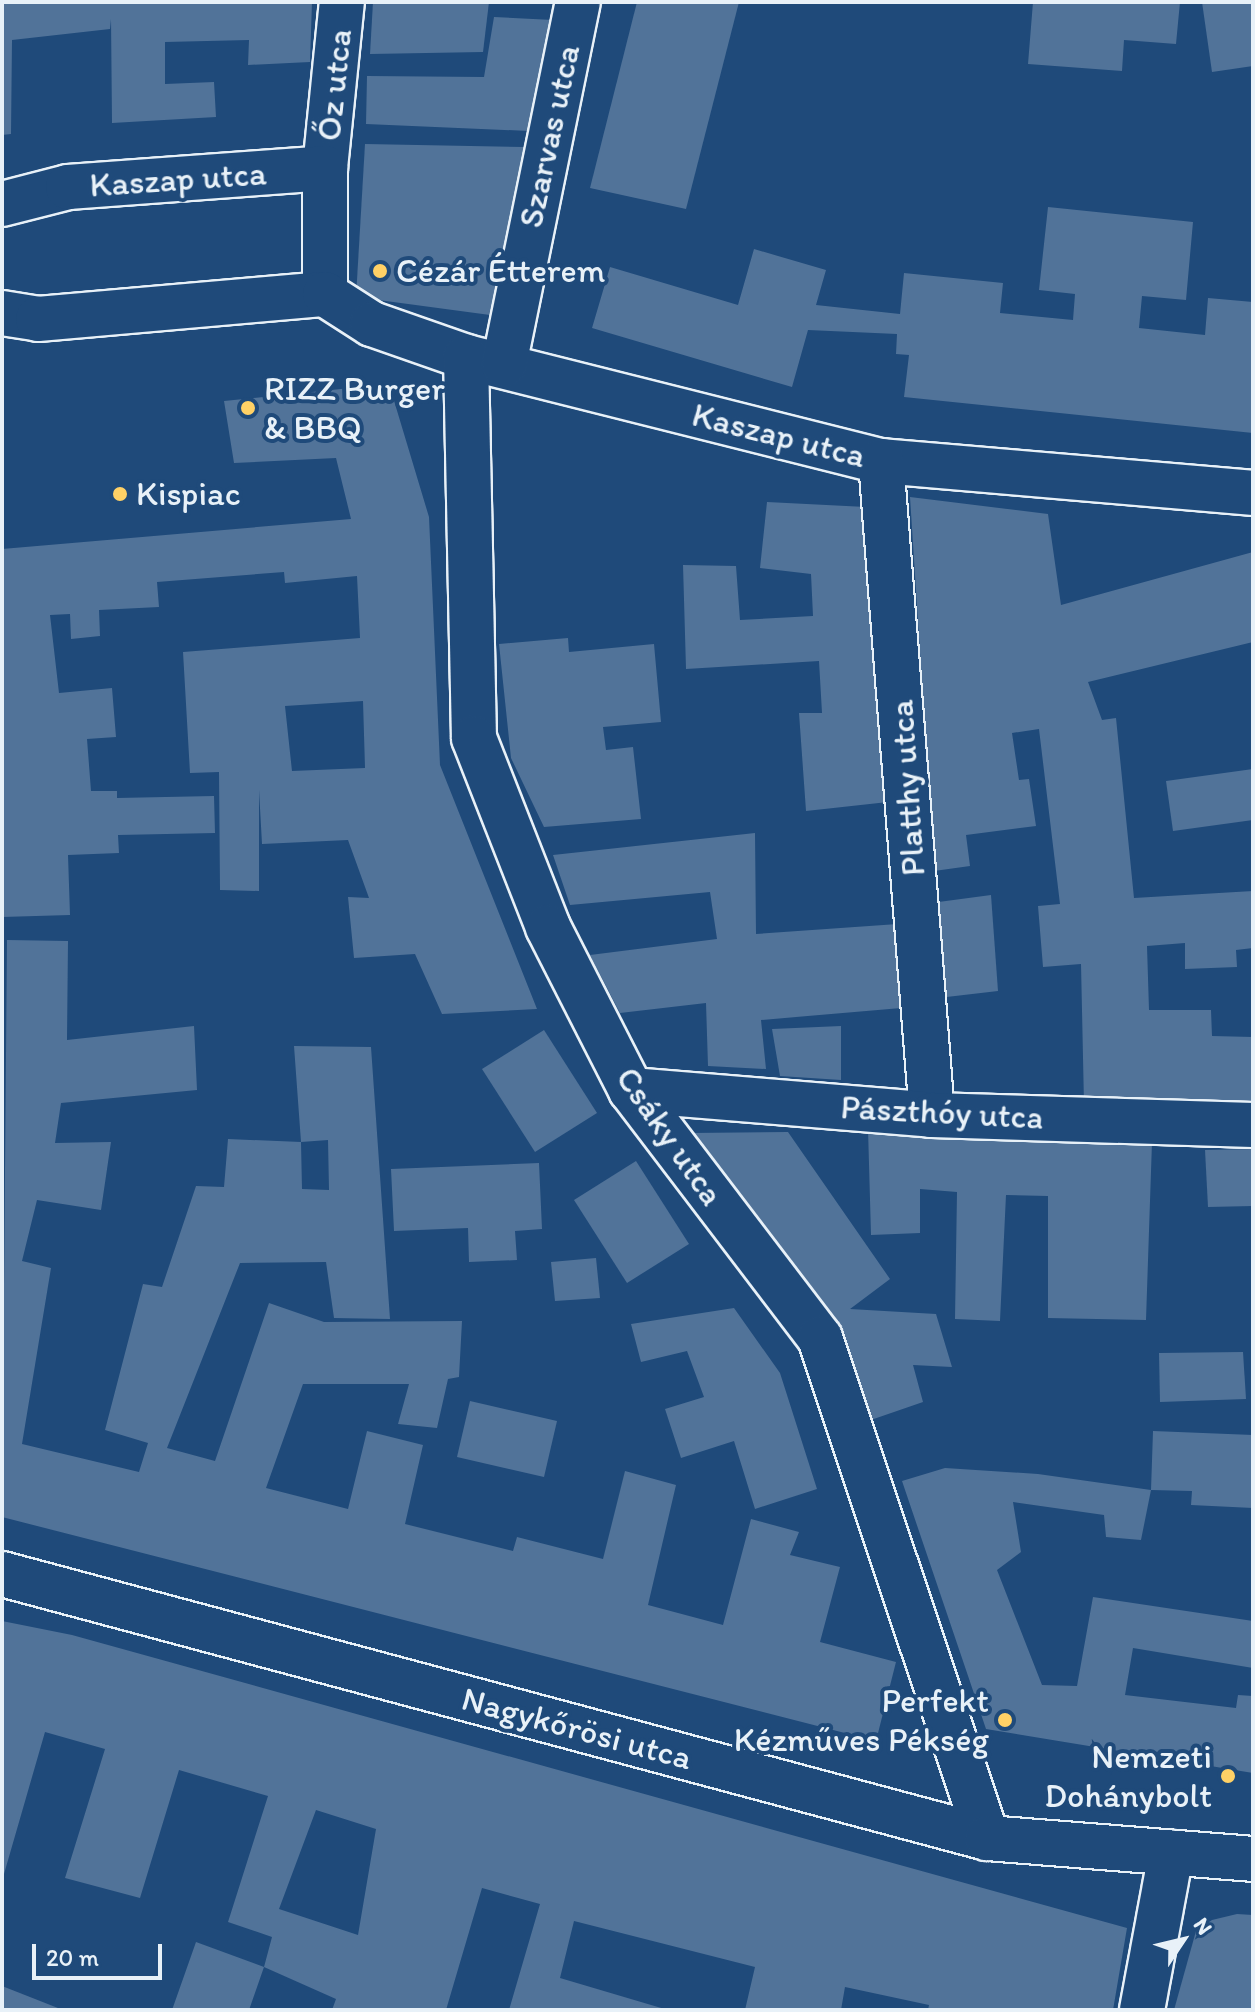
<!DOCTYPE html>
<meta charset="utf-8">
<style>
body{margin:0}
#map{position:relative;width:1255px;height:2012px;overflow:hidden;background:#1f4a7a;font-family:Itim,sans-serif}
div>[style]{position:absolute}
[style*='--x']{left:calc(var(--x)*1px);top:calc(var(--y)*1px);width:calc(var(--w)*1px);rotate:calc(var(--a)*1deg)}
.building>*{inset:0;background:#517399}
.roads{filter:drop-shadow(2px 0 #e8f1f8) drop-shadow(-2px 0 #e8f1f8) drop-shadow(0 2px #e8f1f8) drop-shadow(0 -2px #e8f1f8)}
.street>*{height:44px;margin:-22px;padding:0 22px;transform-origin:22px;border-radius:22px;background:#1f4a7a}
.secondary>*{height:44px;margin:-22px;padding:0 22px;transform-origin:22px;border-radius:22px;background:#1f4a7a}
.dots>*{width:22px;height:22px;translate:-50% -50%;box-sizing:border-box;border:4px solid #1f4a7a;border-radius:50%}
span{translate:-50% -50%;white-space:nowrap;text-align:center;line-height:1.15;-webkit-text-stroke:8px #1f4a7a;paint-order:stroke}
.street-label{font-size:34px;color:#e8f1f8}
.poi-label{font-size:34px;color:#e8f1f8}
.left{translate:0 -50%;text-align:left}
.right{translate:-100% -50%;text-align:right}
.frame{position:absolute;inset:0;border:4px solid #e8f1f8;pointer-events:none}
.north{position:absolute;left:1143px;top:1900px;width:80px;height:80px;-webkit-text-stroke:6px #1f4a7a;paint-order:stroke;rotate:55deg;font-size:22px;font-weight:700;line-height:32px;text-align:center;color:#e8f1f8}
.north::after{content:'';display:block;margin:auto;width:28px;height:36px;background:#e8f1f8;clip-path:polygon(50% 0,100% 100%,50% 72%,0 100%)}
.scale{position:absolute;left:32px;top:1944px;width:130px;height:36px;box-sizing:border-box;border:4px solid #e8f1f8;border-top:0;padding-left:10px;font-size:24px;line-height:28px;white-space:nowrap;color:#e8f1f8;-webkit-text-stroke:6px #1f4a7a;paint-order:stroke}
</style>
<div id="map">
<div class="building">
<i style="clip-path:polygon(2px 2px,312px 2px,310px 62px,248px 65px,249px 40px,165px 42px,165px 84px,214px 82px,216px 117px,112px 123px,111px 19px,110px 29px,12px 40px,11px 134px,2px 135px)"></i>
<i style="clip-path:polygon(373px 2px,489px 2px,483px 52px,370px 54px)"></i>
<i style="clip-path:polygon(637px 2px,739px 2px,686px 209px,590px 188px)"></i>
<i style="clip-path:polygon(1033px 2px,1180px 2px,1176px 44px,1124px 40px,1122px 71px,1028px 64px)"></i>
<i style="clip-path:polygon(1202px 2px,1253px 2px,1253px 66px,1212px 72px)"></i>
<i style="clip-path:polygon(494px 17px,553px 20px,529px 131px,366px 124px,367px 76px,484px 77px)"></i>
<i style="clip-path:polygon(365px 144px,524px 147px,490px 315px,356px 297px)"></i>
<i style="clip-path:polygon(1048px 207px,1193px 222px,1186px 300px,1142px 296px,1139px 328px,1205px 335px,1208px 298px,1253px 302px,1253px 433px,904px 397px,909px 355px,896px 354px,897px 334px,808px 330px,792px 387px,592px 328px,610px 267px,738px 305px,754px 249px,826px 270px,816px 305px,900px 314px,904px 273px,1003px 283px,1000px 313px,1073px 320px,1075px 294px,1039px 290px)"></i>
<i style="clip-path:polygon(evenodd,389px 384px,429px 517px,440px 765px,537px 1009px,442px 1014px,415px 954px,354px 958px,348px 897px,369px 898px,348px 840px,262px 844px,259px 790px,259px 891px,220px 890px,219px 772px,190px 773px,183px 652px,360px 638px,357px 576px,285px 583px,284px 572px,157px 582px,159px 607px,99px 610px,100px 636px,71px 639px,70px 614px,50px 615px,59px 693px,112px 688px,116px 737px,87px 739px,91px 791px,117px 791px,117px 798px,214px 796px,215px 833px,118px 835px,119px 853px,68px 855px,70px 915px,2px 917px,2px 549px,351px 519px,336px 458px,234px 463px,224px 401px,389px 384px,363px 701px,365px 768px,292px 771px,285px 706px,363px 701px)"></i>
<i style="clip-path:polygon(910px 497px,1048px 514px,1061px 605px,1253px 552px,1253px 642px,1088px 682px,1102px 720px,1116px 718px,1134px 898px,1253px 891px,1253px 948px,1236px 950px,1237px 967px,1185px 969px,1185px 943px,1147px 946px,1149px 1010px,1211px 1010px,1212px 1036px,1253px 1037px,1253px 1109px,1084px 1104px,1081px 964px,1043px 967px,1038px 906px,1060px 904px,1039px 729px,1012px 733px,1019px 780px,1029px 779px,1036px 826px,966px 835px,970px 866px,934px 871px)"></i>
<i style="clip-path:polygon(767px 502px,866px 507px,888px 802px,806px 811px,799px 713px,822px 713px,819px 661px,686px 669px,683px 565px,736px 566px,740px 620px,813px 616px,811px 574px,760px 568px)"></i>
<i style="clip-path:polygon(568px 638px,569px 652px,654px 644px,661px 722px,603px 727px,606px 750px,633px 747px,641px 819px,544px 827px,511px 758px,499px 644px)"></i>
<i style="clip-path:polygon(1253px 769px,1253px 820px,1173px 831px,1166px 781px)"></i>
<i style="clip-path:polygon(755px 833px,756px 934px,912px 923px,913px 1007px,761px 1020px,766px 1069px,708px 1066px,706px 1003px,620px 1013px,590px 955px,717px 939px,710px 892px,570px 905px,553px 855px)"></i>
<i style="clip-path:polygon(991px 895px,998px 991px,938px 998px,931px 903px)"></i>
<i style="clip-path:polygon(evenodd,7px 940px,68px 941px,67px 1040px,194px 1026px,197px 1090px,61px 1103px,55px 1143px,111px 1142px,101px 1210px,37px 1200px,22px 1261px,51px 1268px,22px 1444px,139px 1472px,148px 1443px,105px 1430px,143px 1284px,162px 1287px,196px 1186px,224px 1187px,228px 1139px,301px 1142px,294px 1046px,371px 1047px,390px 1319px,334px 1318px,326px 1262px,240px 1263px,167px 1448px,215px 1461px,269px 1303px,324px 1322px,462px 1321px,459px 1377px,448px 1379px,437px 1428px,398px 1424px,409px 1384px,303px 1384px,266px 1488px,348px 1509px,367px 1431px,423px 1445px,405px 1524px,513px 1551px,517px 1537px,603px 1559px,625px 1471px,676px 1485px,648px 1605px,723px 1625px,751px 1519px,799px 1532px,790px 1555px,840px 1567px,820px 1642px,896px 1662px,876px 1741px,2px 1517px,7px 940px,328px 1140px,329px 1190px,302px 1189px,301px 1142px,328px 1140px)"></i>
<i style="clip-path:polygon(841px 1026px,841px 1080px,780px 1076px,772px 1029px)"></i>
<i style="clip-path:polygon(544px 1030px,597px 1113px,535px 1152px,482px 1069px)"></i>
<i style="clip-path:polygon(868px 1129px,1152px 1142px,1146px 1320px,1048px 1318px,1048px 1196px,1006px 1195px,1000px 1321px,955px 1319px,957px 1192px,920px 1189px,920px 1233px,871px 1235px)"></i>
<i style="clip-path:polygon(788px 1132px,890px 1279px,850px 1309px,936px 1314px,952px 1367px,913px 1365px,923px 1402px,865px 1422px,690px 1133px)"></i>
<i style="clip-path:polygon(1253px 1149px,1253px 1206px,1208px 1207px,1205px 1150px)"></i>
<i style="clip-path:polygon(636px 1161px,689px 1244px,627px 1283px,574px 1200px)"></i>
<i style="clip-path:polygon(539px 1163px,542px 1229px,515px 1231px,517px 1260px,469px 1262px,468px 1228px,394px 1231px,391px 1169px)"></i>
<i style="clip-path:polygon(596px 1258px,600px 1298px,555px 1301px,551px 1262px)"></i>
<i style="clip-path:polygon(734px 1308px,780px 1373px,817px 1489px,755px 1509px,734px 1441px,681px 1458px,665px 1409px,704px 1397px,687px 1351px,641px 1362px,631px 1324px)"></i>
<i style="clip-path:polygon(1243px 1352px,1246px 1399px,1160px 1402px,1159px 1353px)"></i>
<i style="clip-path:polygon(470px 1401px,557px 1421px,544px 1477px,457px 1457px)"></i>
<i style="clip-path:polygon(1153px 1431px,1253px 1435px,1253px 1508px,1191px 1505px,1192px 1491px,1151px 1490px)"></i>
<i style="clip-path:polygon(945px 1468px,1038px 1474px,1151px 1490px,1141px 1540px,1106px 1537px,1104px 1515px,1013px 1502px,1021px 1552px,997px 1570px,1042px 1685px,1077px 1686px,1093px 1597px,1253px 1621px,1253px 1668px,1133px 1648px,1125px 1695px,1236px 1708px,1238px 1695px,1253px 1696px,1253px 1773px,986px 1729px,902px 1481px)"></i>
<i style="clip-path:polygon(evenodd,2px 1621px,72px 1635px,1127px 1928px,1113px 2010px,928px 2010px,929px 2005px,845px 1987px,841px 2010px,745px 2010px,755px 1967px,574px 1921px,560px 1978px,668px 2010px,509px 2010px,540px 1904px,482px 1888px,446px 2010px,332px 2010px,336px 1999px,264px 1967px,249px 2010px,172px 2010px,196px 1942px,264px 1967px,272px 1937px,228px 1922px,268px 1796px,179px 1770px,140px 1898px,65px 1878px,105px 1749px,45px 1732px,2px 1881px,2px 1621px,316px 1810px,376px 1829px,358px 1935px,279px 1909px,316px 1810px)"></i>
<i style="clip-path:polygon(1237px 1914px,1253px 1915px,1253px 2010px,1174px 2010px,1196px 1931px,1212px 1920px)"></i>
<i style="clip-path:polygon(2px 1986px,63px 2010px,2px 2010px)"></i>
</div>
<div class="roads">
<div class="street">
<i style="--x:325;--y:168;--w:167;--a:-84.2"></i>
<i style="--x:2;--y:204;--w:68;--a:-14.4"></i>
<i style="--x:68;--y:187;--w:258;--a:-4.2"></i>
<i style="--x:325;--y:168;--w:126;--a:90"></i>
<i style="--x:2;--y:313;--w:36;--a:9"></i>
<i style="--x:38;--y:319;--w:288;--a:-5"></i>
<i style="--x:325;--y:294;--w:56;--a:32.6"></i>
<i style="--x:372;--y:324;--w:100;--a:19.3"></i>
<i style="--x:466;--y:357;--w:428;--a:14.1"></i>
<i style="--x:881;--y:461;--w:373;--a:4.9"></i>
<i style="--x:466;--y:357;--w:381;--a:88.8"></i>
<i style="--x:474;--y:738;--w:203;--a:68.6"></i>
<i style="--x:548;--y:927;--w:183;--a:63"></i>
<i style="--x:631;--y:1090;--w:312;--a:52.7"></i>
<i style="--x:820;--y:1338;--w:527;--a:71.53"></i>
<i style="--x:504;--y:365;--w:370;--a:-78.5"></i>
<i style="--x:881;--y:461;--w:656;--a:85.54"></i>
<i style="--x:631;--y:1090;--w:302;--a:4.7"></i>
<i style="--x:932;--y:1115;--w:321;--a:1.8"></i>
<i style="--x:1142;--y:2010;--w:160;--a:-79.5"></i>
</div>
<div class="secondary">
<i style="--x:2;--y:1574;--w:1020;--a:15"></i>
<i style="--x:987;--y:1838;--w:267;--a:4.5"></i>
</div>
</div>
<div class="dots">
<i style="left:380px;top:271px;background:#ffd166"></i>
<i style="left:248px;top:408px;background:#ffd166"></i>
<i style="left:120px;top:494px;background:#ffd166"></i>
<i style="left:1005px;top:1720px;background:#ffd166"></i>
<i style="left:1228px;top:1776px;background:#ffd166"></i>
</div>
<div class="street-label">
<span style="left:334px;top:85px;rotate:-84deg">Őz utca</span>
<span style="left:549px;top:136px;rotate:-78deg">Szarvas utca</span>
<span style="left:178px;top:179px;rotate:-4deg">Kaszap utca</span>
<span style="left:779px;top:435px;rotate:14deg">Kaszap utca</span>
<span style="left:907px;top:788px;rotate:-94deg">Platthy utca</span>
<span style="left:942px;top:1112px;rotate:3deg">Pászthóy utca</span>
<span style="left:670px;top:1136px;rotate:55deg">Csáky utca</span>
<span style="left:577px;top:1728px;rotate:15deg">Nagykőrösi utca</span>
</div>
<div class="poi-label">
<span class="left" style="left:396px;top:271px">Cézár Étterem</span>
<span class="left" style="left:264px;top:408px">RIZZ Burger<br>&amp; BBQ</span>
<span class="left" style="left:136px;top:494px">Kispiac</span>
<span class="right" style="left:989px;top:1720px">Perfekt<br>Kézműves Pékség</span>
<span class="right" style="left:1212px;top:1776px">Nemzeti<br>Dohánybolt</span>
</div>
<div class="frame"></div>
<div class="north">N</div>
<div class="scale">20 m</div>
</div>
